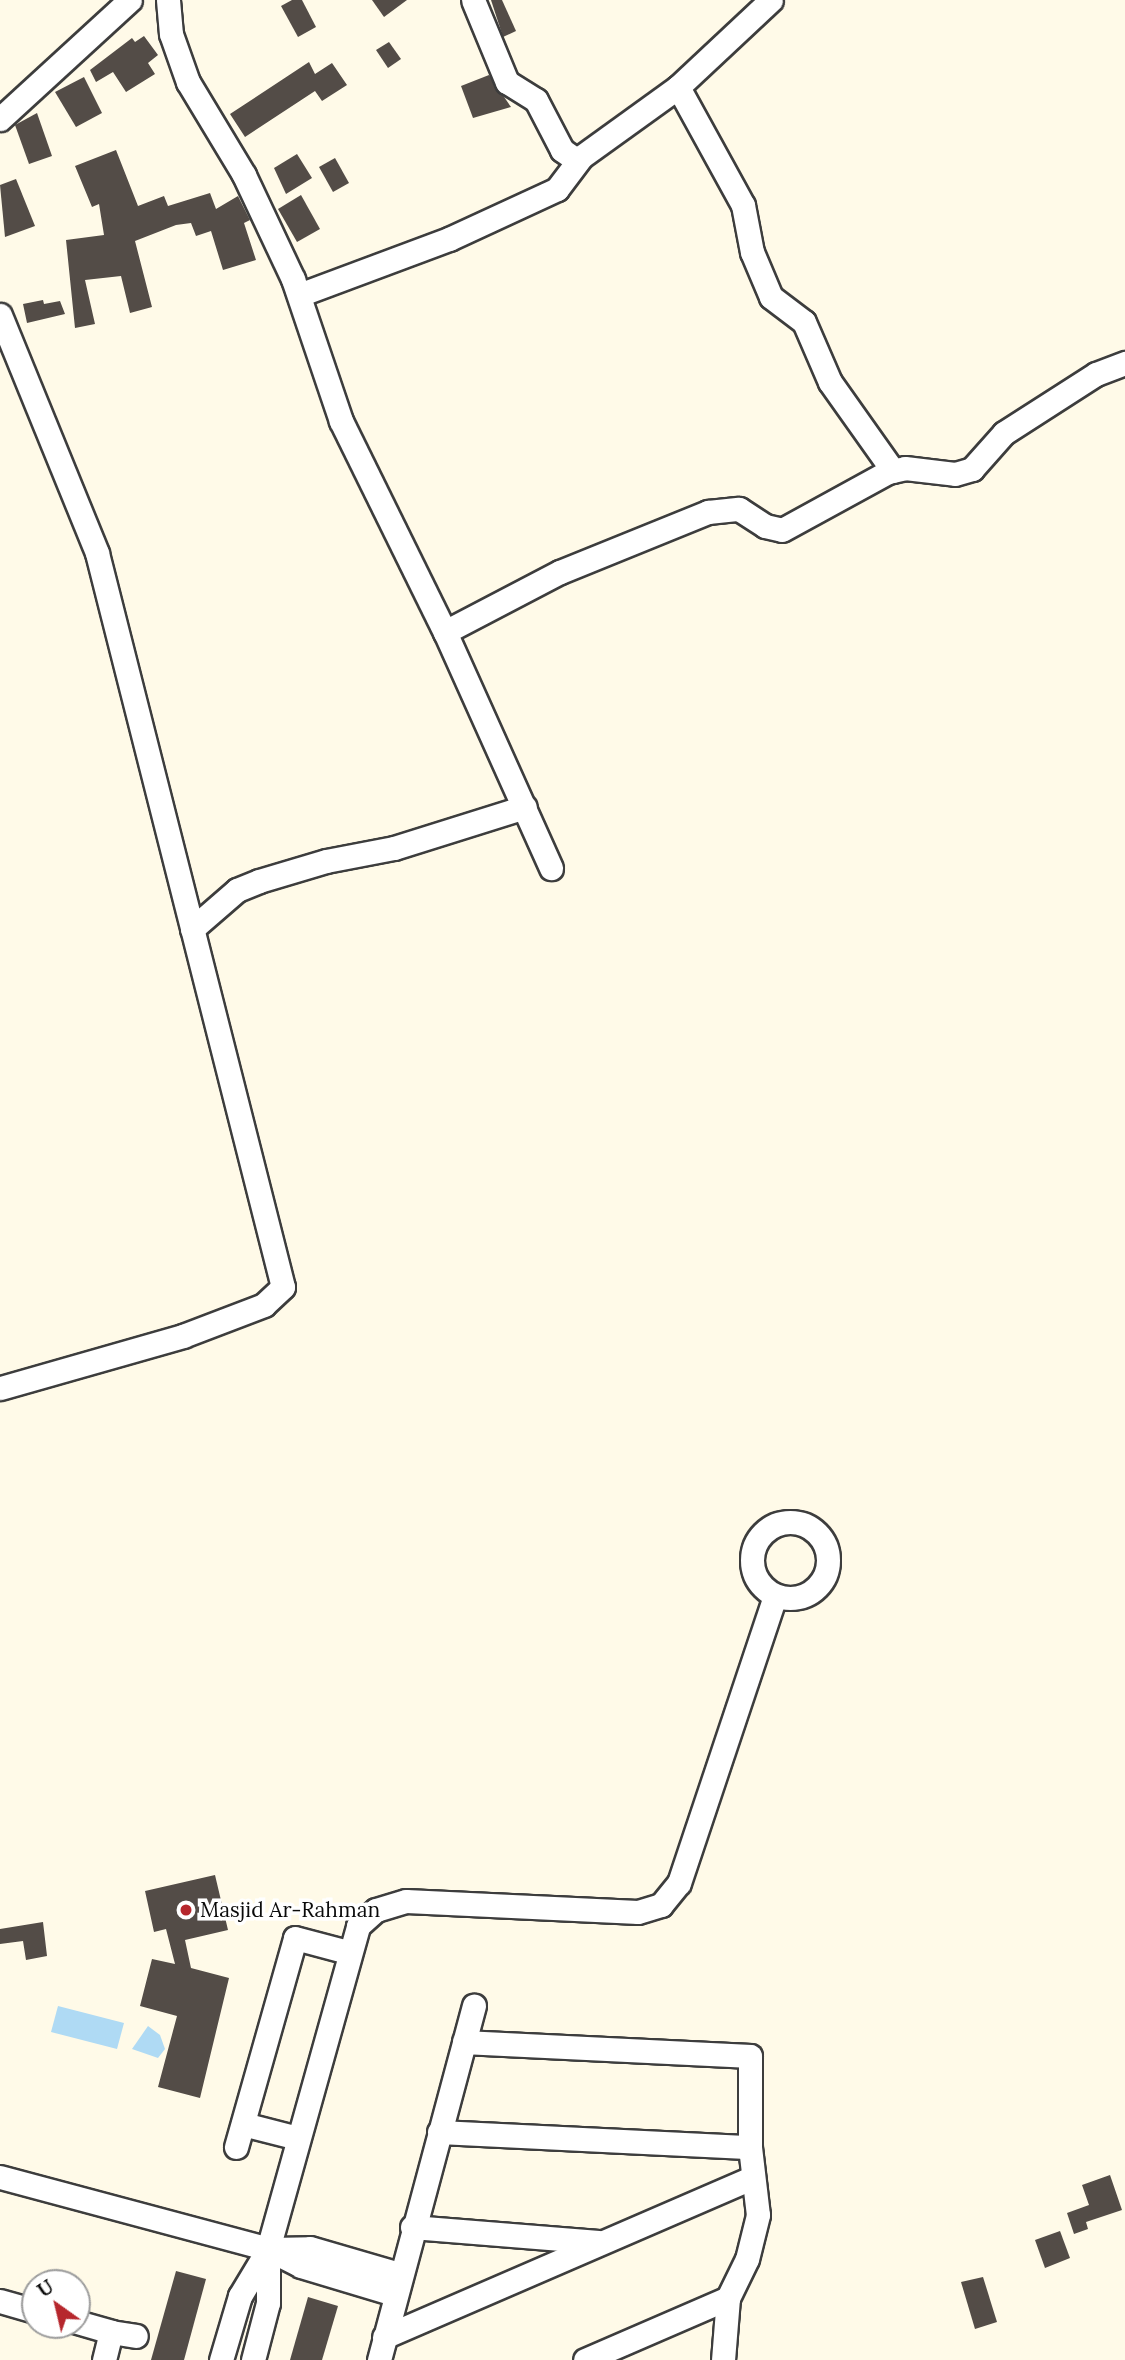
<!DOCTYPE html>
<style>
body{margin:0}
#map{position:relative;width:1125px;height:2360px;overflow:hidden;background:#fffae8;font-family:Lora,serif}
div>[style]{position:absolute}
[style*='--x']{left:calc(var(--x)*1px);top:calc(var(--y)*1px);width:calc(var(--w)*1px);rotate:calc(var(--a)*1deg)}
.water>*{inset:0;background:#afdaf4}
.building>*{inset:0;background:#534c47}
.roads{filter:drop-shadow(2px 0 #3d3d3d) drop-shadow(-2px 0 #3d3d3d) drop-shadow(0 2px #3d3d3d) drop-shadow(0 -2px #3d3d3d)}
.minor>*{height:23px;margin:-11.5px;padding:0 11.5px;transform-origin:11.5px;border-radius:11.5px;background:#fff}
.minor>.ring{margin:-11.5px;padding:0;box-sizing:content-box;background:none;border:23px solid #fff;border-radius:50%}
.dots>*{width:19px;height:19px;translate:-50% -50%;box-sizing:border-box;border:4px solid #fff;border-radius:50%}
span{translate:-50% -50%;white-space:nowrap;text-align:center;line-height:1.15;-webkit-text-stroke:7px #fff;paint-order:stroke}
.poi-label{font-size:21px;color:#0a0a0a}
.left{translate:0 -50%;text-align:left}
.north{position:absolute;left:21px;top:2269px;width:70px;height:70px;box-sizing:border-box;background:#fff;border:2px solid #9d9d9d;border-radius:50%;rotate:326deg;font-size:19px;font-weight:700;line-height:28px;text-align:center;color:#0a0a0a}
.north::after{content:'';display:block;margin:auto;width:24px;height:32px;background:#b6272d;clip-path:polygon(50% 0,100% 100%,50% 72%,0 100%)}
</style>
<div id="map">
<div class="water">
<i style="clip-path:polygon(58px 2006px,124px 2023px,117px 2049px,51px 2032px)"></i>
<i style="clip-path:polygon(148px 2026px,160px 2035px,165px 2049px,158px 2058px,132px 2049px)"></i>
</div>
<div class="building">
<i style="clip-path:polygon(292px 0,302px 0,316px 27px,298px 37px,281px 6px)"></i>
<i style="clip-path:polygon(372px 0,407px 0,384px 17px)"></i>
<i style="clip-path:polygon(491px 0,502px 0,516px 31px,503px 37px)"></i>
<i style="clip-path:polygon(144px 36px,158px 55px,148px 63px,155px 74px,126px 92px,113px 72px,96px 82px,90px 70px,132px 38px,135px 42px)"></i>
<i style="clip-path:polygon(389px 42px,401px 59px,388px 68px,376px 50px)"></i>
<i style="clip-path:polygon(309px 62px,315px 74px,332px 63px,347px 85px,322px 101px,315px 91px,245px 137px,230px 114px)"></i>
<i style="clip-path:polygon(489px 75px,511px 107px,473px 118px,461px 86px)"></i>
<i style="clip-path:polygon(84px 77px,102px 113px,76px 127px,55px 92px)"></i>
<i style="clip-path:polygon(37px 113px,52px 156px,29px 164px,15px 125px)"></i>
<i style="clip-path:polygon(116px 150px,138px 206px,164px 196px,168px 206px,210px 193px,216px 209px,238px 196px,250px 220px,244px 223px,256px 260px,223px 270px,211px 231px,196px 236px,191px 223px,176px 225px,135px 241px,152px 307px,130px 313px,121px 276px,85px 280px,95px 324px,75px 328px,66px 240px,104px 235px,99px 204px,92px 207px,75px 166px)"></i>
<i style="clip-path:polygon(297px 154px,312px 178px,286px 194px,274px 168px)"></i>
<i style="clip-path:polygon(335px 158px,349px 183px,333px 192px,319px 167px)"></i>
<i style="clip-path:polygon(16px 179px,35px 226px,5px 237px,0 185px)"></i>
<i style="clip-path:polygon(301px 195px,320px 229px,297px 242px,278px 209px)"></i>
<i style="clip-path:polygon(43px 300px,44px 304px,60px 301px,65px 314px,27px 323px,23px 304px)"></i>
<i style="clip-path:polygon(215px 1875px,228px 1930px,185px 1940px,191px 1968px,229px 1978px,200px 2098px,158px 2087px,177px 2016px,140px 2006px,152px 1959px,175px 1964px,166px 1929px,154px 1932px,145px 1891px)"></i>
<i style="clip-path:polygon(43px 1922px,47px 1956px,26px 1960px,23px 1941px,0 1944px,0 1929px)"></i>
<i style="clip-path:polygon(1110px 2175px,1122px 2210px,1086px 2222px,1088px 2229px,1074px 2234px,1067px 2213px,1089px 2205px,1082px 2185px)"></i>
<i style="clip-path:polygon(1060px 2231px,1070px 2258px,1045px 2268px,1035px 2240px)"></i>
<i style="clip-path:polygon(176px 2271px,206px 2279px,184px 2360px,151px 2360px)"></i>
<i style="clip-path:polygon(983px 2277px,997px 2322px,975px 2329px,961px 2282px)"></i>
<i style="clip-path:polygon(308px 2297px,338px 2306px,322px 2360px,290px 2360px)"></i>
</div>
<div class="roads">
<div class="minor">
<i style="--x:168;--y:0;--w:34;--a:85"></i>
<i style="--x:171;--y:34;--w:51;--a:70.5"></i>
<i style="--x:188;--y:82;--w:109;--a:58.9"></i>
<i style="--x:244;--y:175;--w:115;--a:64.8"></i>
<i style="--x:293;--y:279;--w:150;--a:71.3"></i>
<i style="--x:341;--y:421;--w:235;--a:63.8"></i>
<i style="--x:445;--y:632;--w:130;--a:-27.6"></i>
<i style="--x:560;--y:572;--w:160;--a:-22.1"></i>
<i style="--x:708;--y:512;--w:31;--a:-6"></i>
<i style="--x:739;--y:509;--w:31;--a:33"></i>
<i style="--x:765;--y:526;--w:17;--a:13"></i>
<i style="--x:782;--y:530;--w:121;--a:-28.7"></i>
<i style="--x:888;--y:472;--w:17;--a:-13"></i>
<i style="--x:905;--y:468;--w:50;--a:6.8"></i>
<i style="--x:955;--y:474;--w:18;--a:-16"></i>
<i style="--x:972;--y:469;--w:48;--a:-48.4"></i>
<i style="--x:1004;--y:433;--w:109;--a:-32.7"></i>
<i style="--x:1096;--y:374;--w:31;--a:-21"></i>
<i style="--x:473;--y:0;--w:89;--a:67.5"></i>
<i style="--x:507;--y:82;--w:34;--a:32"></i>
<i style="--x:536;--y:100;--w:56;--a:62.5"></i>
<i style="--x:562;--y:150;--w:19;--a:35"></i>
<i style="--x:678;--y:87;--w:135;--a:61.2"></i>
<i style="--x:743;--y:205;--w:48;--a:79.2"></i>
<i style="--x:752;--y:252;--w:49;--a:67.1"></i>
<i style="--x:771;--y:297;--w:41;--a:37.1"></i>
<i style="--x:804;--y:322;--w:65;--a:66.6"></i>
<i style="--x:830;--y:382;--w:109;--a:54.7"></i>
<i style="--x:0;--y:119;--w:176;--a:-42.5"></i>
<i style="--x:299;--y:295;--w:160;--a:-20.5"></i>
<i style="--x:449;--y:239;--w:119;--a:-24.8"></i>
<i style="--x:557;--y:189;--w:40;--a:-53"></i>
<i style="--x:581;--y:157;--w:120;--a:-35.8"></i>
<i style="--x:678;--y:87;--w:127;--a:-43.1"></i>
<i style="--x:0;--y:315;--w:257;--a:67.8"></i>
<i style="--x:97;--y:553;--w:757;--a:75.78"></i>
<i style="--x:283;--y:1287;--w:26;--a:137"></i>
<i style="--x:264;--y:1305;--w:87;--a:159.1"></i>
<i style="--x:183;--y:1336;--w:190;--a:164.1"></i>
<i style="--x:445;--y:632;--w:259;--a:65.8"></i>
<i style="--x:192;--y:929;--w:60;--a:-40.9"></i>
<i style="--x:237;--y:890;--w:24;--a:-22"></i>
<i style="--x:259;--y:881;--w:70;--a:-16.6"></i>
<i style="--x:326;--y:861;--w:69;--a:-10.8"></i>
<i style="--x:394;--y:848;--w:137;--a:-17.4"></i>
<i class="ring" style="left:752px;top:1522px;width:53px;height:53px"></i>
<i style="--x:464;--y:2042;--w:286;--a:2.8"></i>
<i style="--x:750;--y:2056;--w:91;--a:90"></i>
<i style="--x:750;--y:2147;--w:68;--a:83.3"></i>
<i style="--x:758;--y:2215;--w:45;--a:104"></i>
<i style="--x:747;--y:2259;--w:43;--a:116"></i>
<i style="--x:728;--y:2298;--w:62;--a:94.6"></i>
<i style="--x:243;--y:2124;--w:57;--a:14.3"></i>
<i style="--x:439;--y:2132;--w:311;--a:2.8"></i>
<i style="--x:236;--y:2147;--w:217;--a:-74.2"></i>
<i style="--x:295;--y:1938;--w:55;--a:14.8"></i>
<i style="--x:0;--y:2177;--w:278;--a:15"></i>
<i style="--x:268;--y:2249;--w:37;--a:27"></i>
<i style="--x:301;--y:2266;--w:97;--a:16.8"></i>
<i style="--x:412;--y:2227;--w:187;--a:4.6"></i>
<i style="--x:271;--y:2249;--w:39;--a:-1"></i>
<i style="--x:310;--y:2248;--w:93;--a:16.3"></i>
<i style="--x:0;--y:2301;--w:36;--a:16"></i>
<i style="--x:77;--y:2322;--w:35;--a:16"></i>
<i style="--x:384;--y:2337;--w:401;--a:-23.4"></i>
<i style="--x:104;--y:2360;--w:29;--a:-76"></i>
<i style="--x:111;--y:2332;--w:25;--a:9"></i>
<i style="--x:221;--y:2360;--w:67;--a:-73.5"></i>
<i style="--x:240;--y:2296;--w:52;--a:-59"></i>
<i style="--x:253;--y:2360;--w:59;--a:-75.3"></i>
<i style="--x:268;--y:2303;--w:54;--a:-90"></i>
<i style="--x:268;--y:2249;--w:335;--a:-74.4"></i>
<i style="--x:358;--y:1926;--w:24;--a:-42"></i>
<i style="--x:376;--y:1910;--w:31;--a:-17"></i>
<i style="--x:406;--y:1901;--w:232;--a:2.7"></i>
<i style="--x:638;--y:1912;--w:24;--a:-17"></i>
<i style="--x:661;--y:1905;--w:28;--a:-51"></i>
<i style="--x:679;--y:1883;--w:303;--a:-71.5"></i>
<i style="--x:379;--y:2360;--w:367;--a:-75"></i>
<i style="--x:585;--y:2360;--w:156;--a:-23.4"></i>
</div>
</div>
<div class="dots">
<i style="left:186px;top:1910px;background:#b6272d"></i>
</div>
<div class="poi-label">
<span class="left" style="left:200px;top:1910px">Masjid Ar-Rahman</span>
</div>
<div class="north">U</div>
</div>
